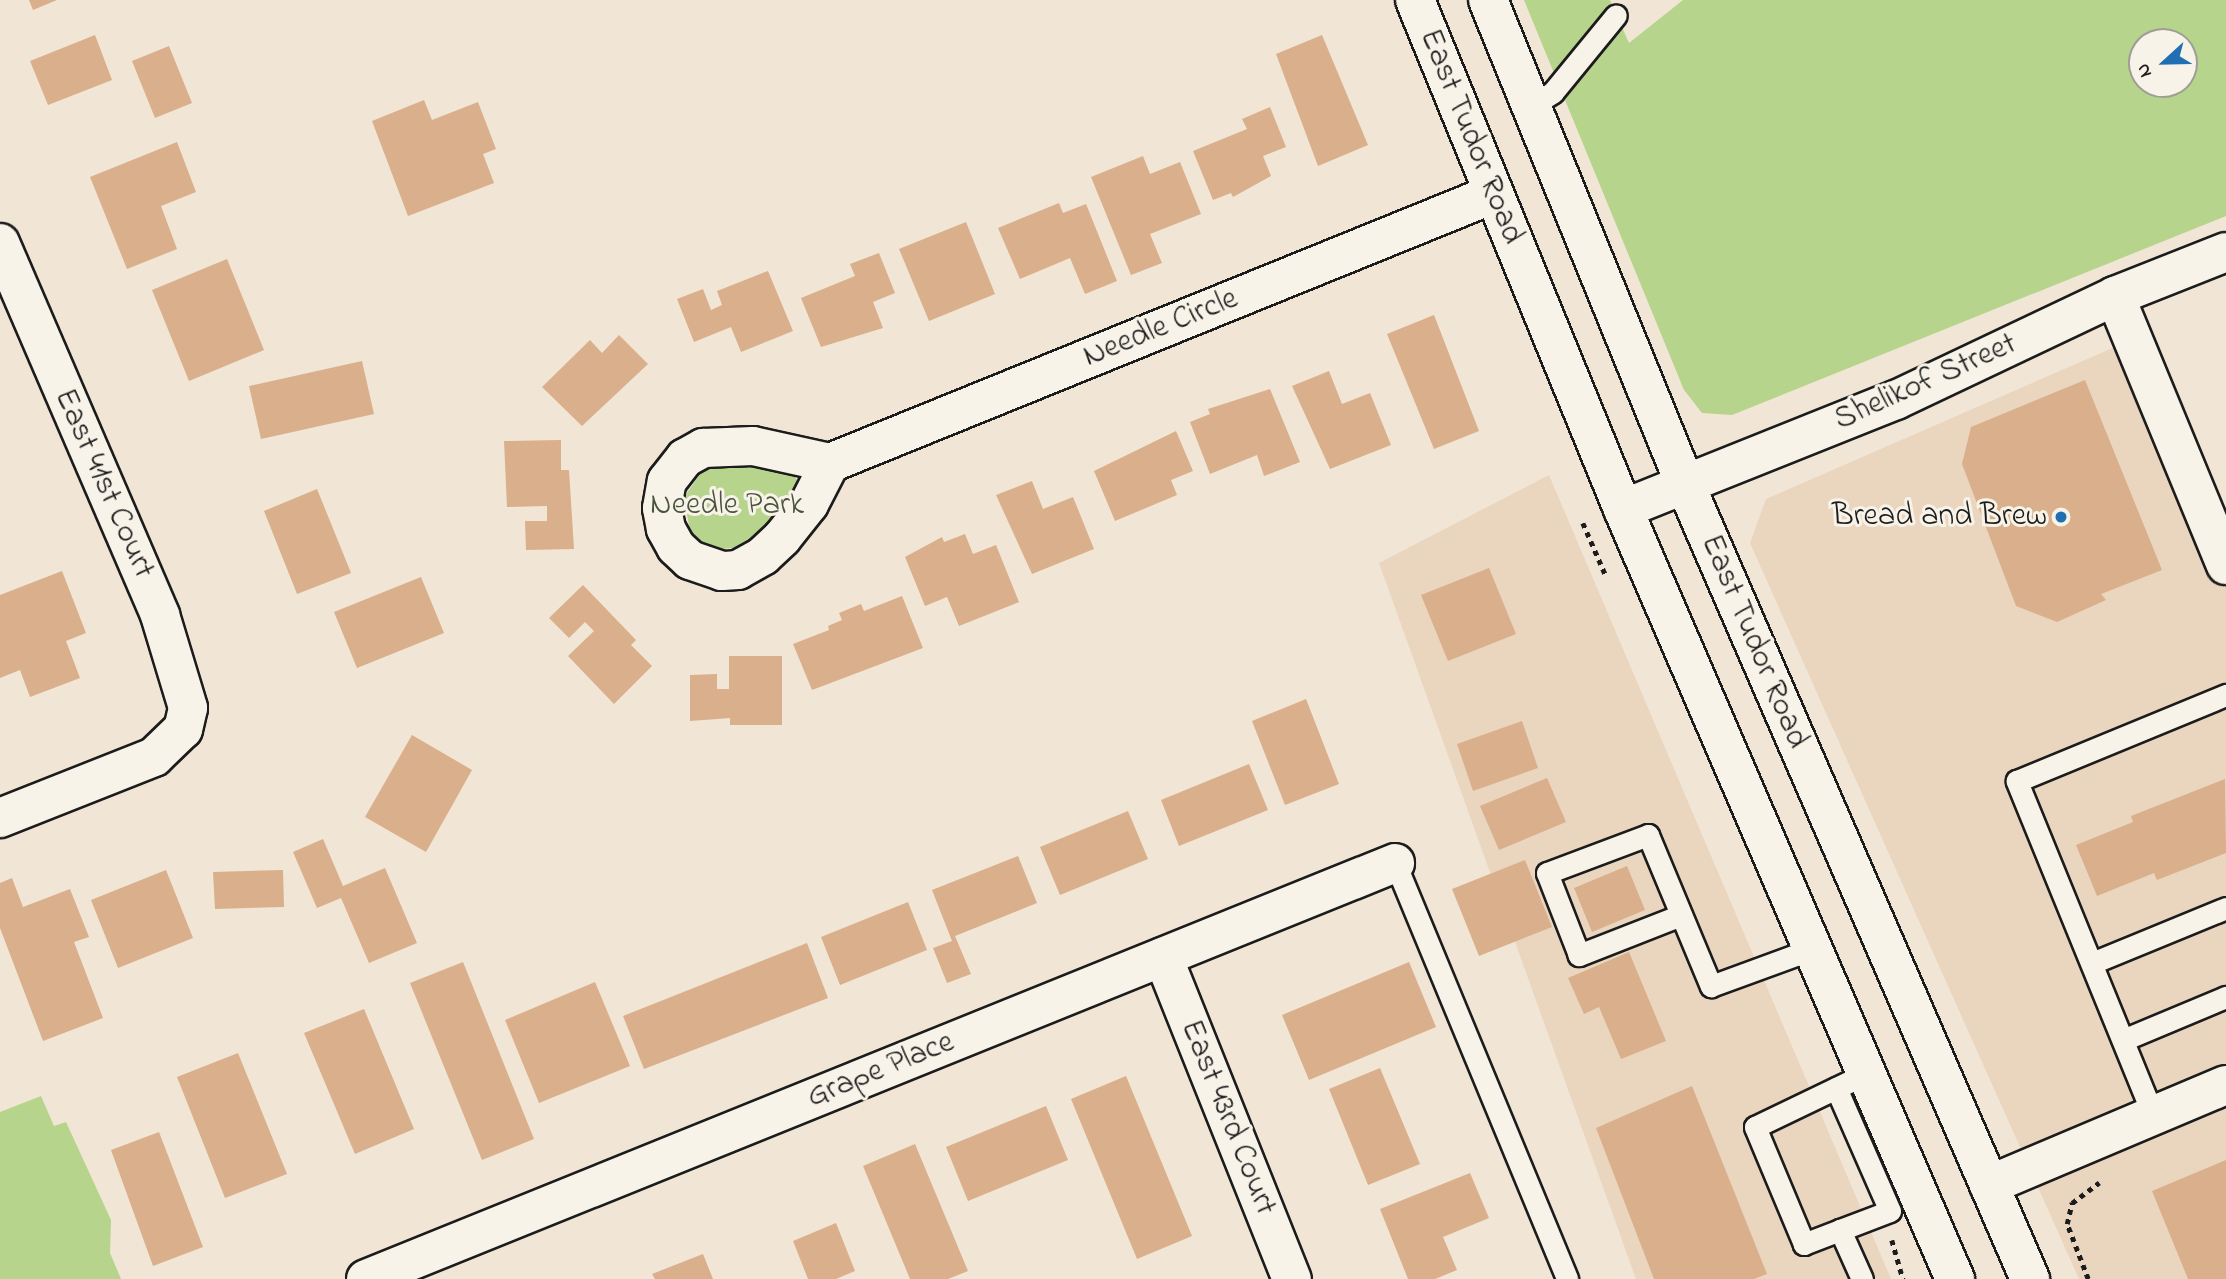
<!DOCTYPE html>
<style>
body{margin:0}
#map{position:relative;width:2226px;height:1279px;overflow:hidden;background:#f1e5d5;font-family:"Indie Flower",sans-serif}
div>[style]{position:absolute}
[style*='--x']{left:calc(var(--x)*1px);top:calc(var(--y)*1px);width:calc(var(--w)*1px);rotate:calc(var(--a)*1deg)}
.built>*{inset:0;background:#ead5bf}
.green>*{inset:0;background:#b7d48c}
.building>*{inset:0;background:#daaf8b}
.path>*{height:4.5px;margin-top:-2.25px;transform-origin:0;background:repeating-linear-gradient(90deg,#1c1c1c 0 5px,transparent 0 10px)}
.roads{filter:drop-shadow(2px 0 #1c1c1c) drop-shadow(-2px 0 #1c1c1c) drop-shadow(0 2px #1c1c1c) drop-shadow(0 -2px #1c1c1c)}
.lane>*{height:21px;margin:-10.5px;padding:0 10.5px;transform-origin:10.5px;border-radius:10.5px;background:#f7f3e8}
.street>*{height:38px;margin:-19px;padding:0 19px;transform-origin:19px;border-radius:19px;background:#f7f3e8}
.primary>*{height:38px;margin:-19px;padding:0 19px;transform-origin:19px;border-radius:19px;background:#f7f3e8}
.dots>*{width:19px;height:19px;translate:-50% -50%;box-sizing:border-box;border:4px solid #f7f3e8;border-radius:50%}
span{translate:-50% -50%;white-space:nowrap;text-align:center;line-height:1.15;-webkit-text-stroke:6px #f7f3e8;paint-order:stroke}
.street-label{font-size:32px;color:#1c1c1c}
.park-label{font-size:32px;color:#4a533e}
.poi-label{font-size:32px;color:#1c1c1c}
.right{translate:-100% -50%;text-align:right}
.north{position:absolute;left:2128px;top:28px;width:70px;height:70px;box-sizing:border-box;background:#f7f3e8;border:2px solid #9f9d96;border-radius:50%;rotate:248deg;font-size:19px;font-weight:700;line-height:28px;text-align:center;color:#1c1c1c}
.north::after{content:'';display:block;margin:auto;width:24px;height:32px;background:#1f6fb2;clip-path:polygon(50% 0,100% 100%,50% 72%,0 100%)}
</style>
<div id="map">
<div class="built">
<i style="clip-path:polygon(2147px 333px,2226px 530px,2226px 1279px,2079px 1279px,1750px 543px,1766px 499px)"></i>
<i style="clip-path:polygon(1549px 475px,1891px 1279px,1636px 1279px,1379px 563px)"></i>
</div>
<div class="green">
<i style="clip-path:polygon(evenodd,1524px 0,1610px 0,1629px 43px,1683px 0,2226px 0,2226px 216px,1732px 415px,1702px 413px,1684px 390px,1524px 0,2142px 42px,2184px 42px,2184px 84px,2142px 84px,2142px 42px)"></i>
<i style="clip-path:polygon(738px 464px,794px 473px,798px 483px,763px 531px,743px 547px,719px 549px,704px 544px,690px 531px,684px 497px,703px 470px)"></i>
<i style="clip-path:polygon(41px 1096px,54px 1126px,66px 1122px,111px 1220px,110px 1253px,121px 1279px,0 1279px,0 1112px)"></i>
</div>
<div class="building">
<i style="clip-path:polygon(29px 0,57px 0,33px 10px)"></i>
<i style="clip-path:polygon(95px 35px,112px 80px,48px 105px,30px 61px)"></i>
<i style="clip-path:polygon(1322px 35px,1368px 145px,1318px 166px,1276px 54px)"></i>
<i style="clip-path:polygon(169px 46px,192px 103px,155px 118px,132px 61px)"></i>
<i style="clip-path:polygon(424px 100px,432px 120px,478px 102px,496px 149px,483px 154px,494px 183px,408px 216px,372px 121px)"></i>
<i style="clip-path:polygon(1270px 107px,1286px 147px,1263px 156px,1271px 176px,1233px 197px,1231px 193px,1213px 200px,1193px 151px,1247px 129px,1242px 119px)"></i>
<i style="clip-path:polygon(177px 142px,196px 192px,161px 206px,177px 249px,127px 269px,90px 177px)"></i>
<i style="clip-path:polygon(1143px 156px,1150px 174px,1180px 162px,1201px 214px,1150px 234px,1162px 263px,1131px 275px,1091px 177px)"></i>
<i style="clip-path:polygon(1059px 203px,1063px 213px,1086px 204px,1117px 281px,1085px 294px,1070px 258px,1020px 279px,998px 228px)"></i>
<i style="clip-path:polygon(966px 222px,995px 294px,929px 321px,899px 249px)"></i>
<i style="clip-path:polygon(879px 253px,895px 293px,873px 302px,883px 328px,821px 347px,801px 298px,855px 276px,850px 264px)"></i>
<i style="clip-path:polygon(227px 259px,264px 350px,189px 381px,152px 290px)"></i>
<i style="clip-path:polygon(768px 271px,793px 331px,741px 352px,731px 327px,694px 342px,677px 299px,703px 289px,711px 310px,722px 305px,717px 291px)"></i>
<i style="clip-path:polygon(1434px 315px,1479px 431px,1434px 449px,1387px 334px)"></i>
<i style="clip-path:polygon(619px 335px,648px 364px,582px 426px,542px 387px,590px 340px,602px 353px)"></i>
<i style="clip-path:polygon(362px 361px,374px 414px,261px 439px,249px 386px)"></i>
<i style="clip-path:polygon(1329px 371px,1342px 404px,1370px 393px,1391px 445px,1330px 469px,1292px 386px)"></i>
<i style="clip-path:polygon(2085px 380px,2162px 570px,2101px 594px,2106px 600px,2057px 622px,2016px 606px,1962px 464px,1971px 427px)"></i>
<i style="clip-path:polygon(1270px 389px,1300px 462px,1264px 476px,1257px 455px,1210px 474px,1190px 422px,1210px 414px,1208px 409px)"></i>
<i style="clip-path:polygon(1176px 431px,1193px 471px,1171px 480px,1177px 495px,1115px 521px,1094px 471px)"></i>
<i style="clip-path:polygon(561px 440px,561px 470px,569px 470px,574px 549px,526px 550px,525px 521px,547px 521px,547px 506px,507px 507px,504px 441px)"></i>
<i style="clip-path:polygon(1032px 481px,1043px 509px,1073px 497px,1094px 549px,1032px 574px,996px 495px)"></i>
<i style="clip-path:polygon(317px 489px,351px 573px,297px 594px,264px 511px)"></i>
<i style="clip-path:polygon(965px 534px,973px 554px,996px 545px,1019px 602px,959px 626px,947px 597px,925px 606px,905px 557px,942px 537px,944px 542px)"></i>
<i style="clip-path:polygon(1489px 568px,1516px 634px,1448px 661px,1421px 595px)"></i>
<i style="clip-path:polygon(62px 571px,86px 633px,66px 641px,80px 678px,30px 697px,20px 670px,0 678px,0 595px)"></i>
<i style="clip-path:polygon(421px 577px,444px 633px,357px 668px,334px 612px)"></i>
<i style="clip-path:polygon(583px 585px,636px 640px,631px 645px,652px 666px,614px 704px,568px 656px,594px 631px,585px 622px,569px 638px,549px 618px)"></i>
<i style="clip-path:polygon(902px 596px,923px 648px,812px 690px,793px 644px,829px 630px,828px 626px,842px 620px,839px 613px,861px 604px,864px 611px)"></i>
<i style="clip-path:polygon(729px 656px,782px 656px,782px 725px,730px 725px,730px 718px,690px 721px,690px 675px,717px 674px,717px 689px,729px 689px)"></i>
<i style="clip-path:polygon(1306px 699px,1339px 784px,1285px 805px,1252px 721px)"></i>
<i style="clip-path:polygon(1522px 721px,1538px 768px,1473px 791px,1457px 744px)"></i>
<i style="clip-path:polygon(412px 735px,472px 770px,426px 852px,365px 817px)"></i>
<i style="clip-path:polygon(1249px 764px,1268px 810px,1179px 846px,1161px 800px)"></i>
<i style="clip-path:polygon(1547px 778px,1566px 822px,1499px 850px,1480px 806px)"></i>
<i style="clip-path:polygon(2225px 779px,2226px 853px,2157px 880px,2154px 873px,2097px 896px,2076px 845px,2133px 822px,2131px 816px)"></i>
<i style="clip-path:polygon(1128px 811px,1148px 859px,1060px 895px,1040px 847px)"></i>
<i style="clip-path:polygon(323px 839px,343px 886px,385px 868px,417px 943px,369px 963px,341px 898px,317px 908px,293px 852px)"></i>
<i style="clip-path:polygon(1018px 856px,1037px 903px,955px 936px,971px 974px,947px 983px,933px 948px,952px 941px,932px 890px)"></i>
<i style="clip-path:polygon(1525px 860px,1552px 927px,1479px 956px,1452px 889px)"></i>
<i style="clip-path:polygon(1627px 866px,1645px 910px,1592px 932px,1574px 888px)"></i>
<i style="clip-path:polygon(166px 870px,193px 938px,118px 968px,91px 900px)"></i>
<i style="clip-path:polygon(283px 870px,284px 907px,215px 909px,213px 872px)"></i>
<i style="clip-path:polygon(12px 878px,23px 907px,70px 889px,89px 937px,74px 942px,103px 1018px,43px 1041px,0 928px,0 883px)"></i>
<i style="clip-path:polygon(908px 902px,927px 950px,840px 985px,821px 937px)"></i>
<i style="clip-path:polygon(807px 943px,828px 998px,644px 1069px,623px 1016px)"></i>
<i style="clip-path:polygon(1629px 952px,1666px 1041px,1621px 1059px,1599px 1007px,1584px 1014px,1568px 978px)"></i>
<i style="clip-path:polygon(463px 962px,534px 1139px,482px 1160px,410px 983px)"></i>
<i style="clip-path:polygon(1409px 962px,1436px 1027px,1309px 1080px,1282px 1015px)"></i>
<i style="clip-path:polygon(595px 982px,630px 1066px,539px 1103px,505px 1020px)"></i>
<i style="clip-path:polygon(364px 1009px,414px 1129px,355px 1154px,304px 1033px)"></i>
<i style="clip-path:polygon(238px 1053px,287px 1174px,225px 1198px,177px 1077px)"></i>
<i style="clip-path:polygon(1380px 1068px,1420px 1164px,1368px 1185px,1329px 1089px)"></i>
<i style="clip-path:polygon(1126px 1076px,1192px 1236px,1137px 1259px,1071px 1099px)"></i>
<i style="clip-path:polygon(1692px 1086px,1767px 1274px,1754px 1279px,1654px 1279px,1596px 1128px)"></i>
<i style="clip-path:polygon(1046px 1106px,1068px 1160px,968px 1201px,946px 1147px)"></i>
<i style="clip-path:polygon(159px 1132px,203px 1247px,153px 1266px,111px 1150px)"></i>
<i style="clip-path:polygon(915px 1144px,968px 1271px,948px 1279px,910px 1279px,863px 1166px)"></i>
<i style="clip-path:polygon(2226px 1160px,2226px 1279px,2188px 1279px,2152px 1191px)"></i>
<i style="clip-path:polygon(1470px 1173px,1489px 1218px,1443px 1237px,1457px 1270px,1435px 1279px,1408px 1279px,1380px 1209px)"></i>
<i style="clip-path:polygon(836px 1223px,855px 1271px,836px 1279px,808px 1279px,793px 1241px)"></i>
<i style="clip-path:polygon(703px 1254px,713px 1279px,655px 1279px,652px 1274px)"></i>
</div>
<div class="path">
<i style="--x:1583;--y:523;--w:58;--a:66.5"></i>
<i style="--x:1892;--y:1240;--w:41;--a:74.2"></i>
<i style="--x:2088;--y:1279;--w:59;--a:-110.9"></i>
<i style="--x:2067;--y:1224;--w:22;--a:-77"></i>
<i style="--x:2072;--y:1203;--w:34;--a:-37"></i>
</div>
<div class="roads">
<div class="lane">
<i style="--x:1531;--y:106;--w:26;--a:-32"></i>
<i style="--x:1553;--y:92;--w:99;--a:-50.7"></i>
<i style="--x:1395;--y:863;--w:450;--a:67.5"></i>
<i style="--x:1681;--y:915;--w:110;--a:158.6"></i>
<i style="--x:1579;--y:955;--w:88;--a:-111.3"></i>
<i style="--x:1547;--y:873;--w:108;--a:-20.6"></i>
<i style="--x:1648;--y:835;--w:164;--a:67.4"></i>
<i style="--x:1711;--y:986;--w:108;--a:-20.1"></i>
<i style="--x:2092;--y:963;--w:145;--a:-22.3"></i>
<i style="--x:2123;--y:1040;--w:112;--a:-22.7"></i>
<i style="--x:1836;--y:1088;--w:134;--a:66.3"></i>
<i style="--x:1890;--y:1211;--w:53;--a:159.2"></i>
<i style="--x:2153;--y:1115;--w:361;--a:-112.2"></i>
<i style="--x:2017;--y:781;--w:226;--a:-22.4"></i>
<i style="--x:1862;--y:1279;--w:54;--a:-114.2"></i>
<i style="--x:1840;--y:1230;--w:39;--a:159"></i>
<i style="--x:1804;--y:1244;--w:127;--a:-112.7"></i>
<i style="--x:1755;--y:1127;--w:124;--a:-25.7"></i>
</div>
<div class="street">
<i style="--x:0;--y:243;--w:405;--a:66.7"></i>
<i style="--x:160;--y:615;--w:97;--a:73.2"></i>
<i style="--x:188;--y:708;--w:22;--a:103"></i>
<i style="--x:183;--y:729;--w:40;--a:136"></i>
<i style="--x:154;--y:757;--w:166;--a:158.4"></i>
<i style="--x:2115;--y:296;--w:291;--a:67.6"></i>
<i style="--x:830;--y:463;--w:46;--a:117.1"></i>
<i style="--x:809;--y:504;--w:43;--a:128.5"></i>
<i style="--x:782;--y:538;--w:26;--a:137"></i>
<i style="--x:763;--y:556;--w:29;--a:151"></i>
<i style="--x:738;--y:570;--w:16;--a:176"></i>
<i style="--x:722;--y:571;--w:34;--a:-161"></i>
<i style="--x:690;--y:560;--w:19;--a:-137"></i>
<i style="--x:676;--y:547;--w:21;--a:-119"></i>
<i style="--x:666;--y:529;--w:21;--a:-101"></i>
<i style="--x:662;--y:508;--w:27;--a:-80"></i>
<i style="--x:667;--y:481;--w:29;--a:-52"></i>
<i style="--x:685;--y:458;--w:21;--a:-29"></i>
<i style="--x:703;--y:448;--w:50;--a:-2.3"></i>
<i style="--x:753;--y:446;--w:79;--a:12.4"></i>
<i style="--x:830;--y:463;--w:715;--a:-22.08"></i>
<i style="--x:1623;--y:509;--w:294;--a:-21.8"></i>
<i style="--x:1896;--y:400;--w:242;--a:-25.4"></i>
<i style="--x:2115;--y:296;--w:119;--a:-21.6"></i>
<i style="--x:1163;--y:957;--w:347;--a:68.2"></i>
<i style="--x:1989;--y:1185;--w:257;--a:-22.9"></i>
<i style="--x:366;--y:1279;--w:1110;--a:-22.01"></i>
</div>
<div class="primary">
<i style="--x:1415;--y:0;--w:550;--a:67.77"></i>
<i style="--x:1623;--y:509;--w:839;--a:66.68"></i>
<i style="--x:1488;--y:0;--w:523;--a:67.85"></i>
<i style="--x:1685;--y:484;--w:867;--a:66.54"></i>
</div>
</div>
<div class="dots">
<i style="left:2061px;top:517px;background:#1f6fb2"></i>
</div>
<div class="street-label">
<span style="left:1470px;top:137px;rotate:68deg">East Tudor Road</span>
<span style="left:1161px;top:329px;rotate:-22deg">Needle Circle</span>
<span style="left:1926px;top:383px;rotate:-24deg">Shelikof Street</span>
<span style="left:103px;top:484px;rotate:66deg">East 41st Court</span>
<span style="left:1753px;top:642px;rotate:67deg">East Tudor Road</span>
<span style="left:881px;top:1071px;rotate:-22deg">Grape Place</span>
<span style="left:1227px;top:1118px;rotate:68deg">East 43rd Court</span>
</div>
<div class="park-label">
<span style="left:727px;top:506px">Needle Park</span>
</div>
<div class="poi-label">
<span class="right" style="left:2047px;top:517px">Bread and Brew</span>
</div>
<div class="north">N</div>
</div>
